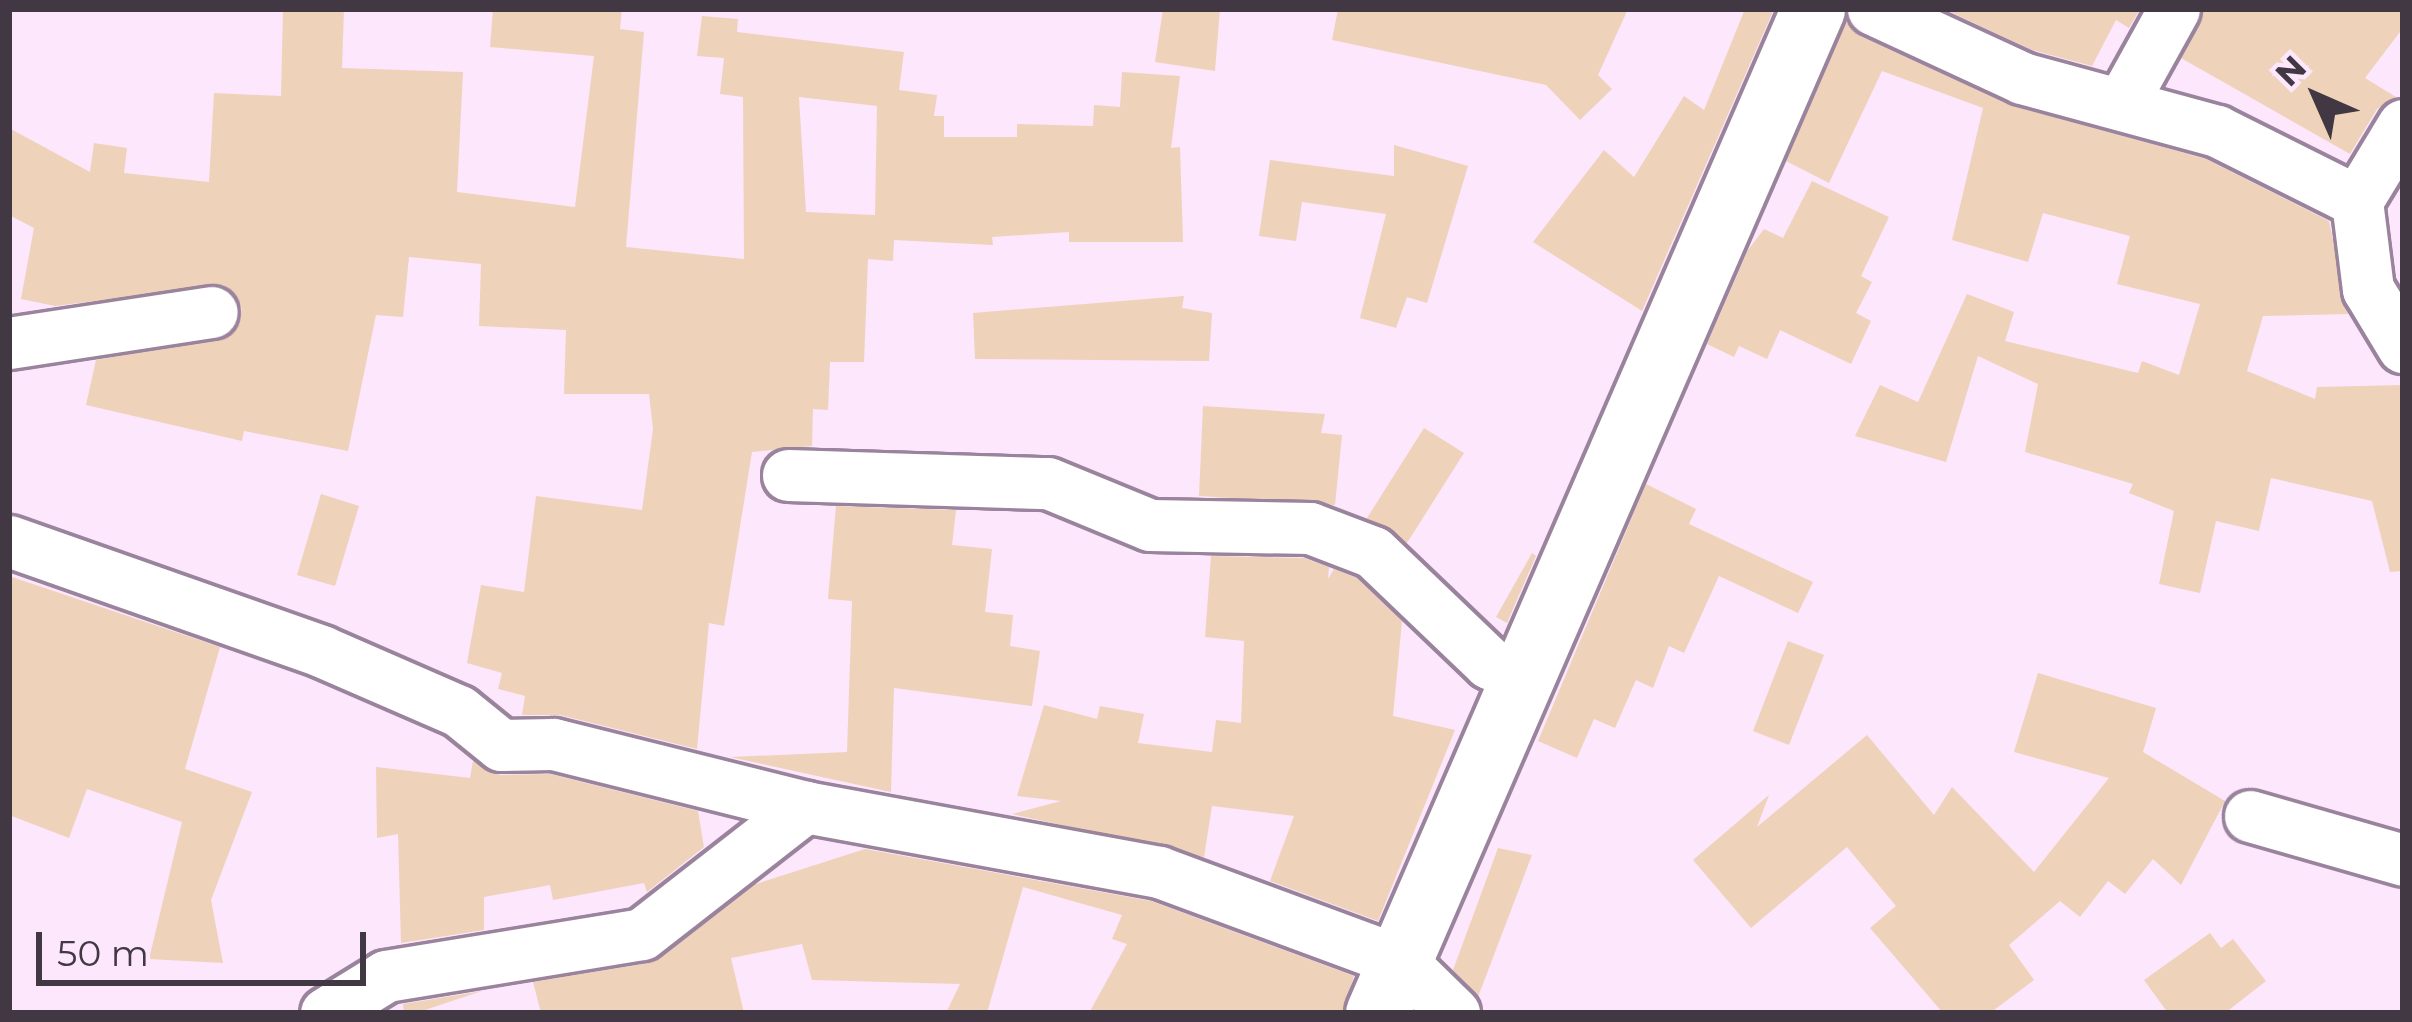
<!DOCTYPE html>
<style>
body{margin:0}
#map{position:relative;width:2412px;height:1022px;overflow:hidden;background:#fce7fd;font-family:Montserrat,sans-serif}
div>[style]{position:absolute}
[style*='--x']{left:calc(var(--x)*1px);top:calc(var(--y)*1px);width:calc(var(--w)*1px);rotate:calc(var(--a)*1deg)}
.building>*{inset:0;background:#efd2ba}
.roads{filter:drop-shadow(3px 0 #9a839c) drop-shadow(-3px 0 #9a839c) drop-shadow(0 3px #9a839c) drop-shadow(0 -3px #9a839c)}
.minor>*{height:51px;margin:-25.5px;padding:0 25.5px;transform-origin:25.5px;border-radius:25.5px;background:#fff}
.tertiary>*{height:63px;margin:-31.5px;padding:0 31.5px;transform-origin:31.5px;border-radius:31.5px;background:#fff}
span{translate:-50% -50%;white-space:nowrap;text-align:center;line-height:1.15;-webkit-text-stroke:10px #fce7fd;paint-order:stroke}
.frame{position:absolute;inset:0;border:12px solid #423843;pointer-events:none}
.north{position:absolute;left:2256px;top:36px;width:120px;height:120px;-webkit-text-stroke:9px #fce7fd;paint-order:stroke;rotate:315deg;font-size:33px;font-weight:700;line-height:48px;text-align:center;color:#423843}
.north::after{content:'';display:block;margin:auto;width:42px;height:54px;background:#423843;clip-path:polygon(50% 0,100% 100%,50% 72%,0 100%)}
.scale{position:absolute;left:36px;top:932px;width:330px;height:54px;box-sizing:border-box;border:6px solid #423843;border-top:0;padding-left:15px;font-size:36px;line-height:42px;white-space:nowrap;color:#423843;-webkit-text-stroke:9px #fce7fd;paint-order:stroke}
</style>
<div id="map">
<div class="building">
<i style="clip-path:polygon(evenodd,283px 9px,344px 9px,342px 68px,463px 72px,457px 192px,575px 207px,594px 56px,490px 47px,493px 9px,622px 9px,620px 29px,644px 32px,626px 247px,744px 259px,743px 97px,720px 94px,724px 58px,697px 56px,702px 16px,738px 19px,737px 32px,904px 52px,899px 90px,937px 95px,934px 116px,944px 116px,944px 137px,1017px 137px,1017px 124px,1093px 126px,1094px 105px,1120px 107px,1122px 72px,1180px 76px,1171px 148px,1180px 147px,1183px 242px,1069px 242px,1069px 232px,992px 237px,993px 245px,894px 240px,893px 261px,868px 259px,864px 362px,830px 362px,828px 410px,813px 409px,812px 446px,752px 452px,724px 626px,709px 623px,697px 749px,560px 715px,522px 715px,525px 696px,498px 689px,502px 673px,467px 663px,481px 585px,524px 592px,536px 496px,642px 510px,653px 429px,649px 394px,564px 394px,566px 330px,479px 326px,481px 264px,409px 257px,403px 317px,376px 315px,348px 451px,244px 431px,242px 441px,86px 405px,96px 360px,232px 335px,242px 309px,224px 285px,55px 306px,21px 299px,34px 228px,9px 215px,9px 128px,90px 172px,94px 143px,127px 148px,124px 173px,209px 182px,214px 93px,281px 96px,283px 9px,799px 97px,877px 106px,875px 215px,806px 212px,799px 97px)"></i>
<i style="clip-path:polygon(1163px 9px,1220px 9px,1215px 71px,1155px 62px)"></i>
<i style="clip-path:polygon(1338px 9px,1628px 9px,1598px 75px,1612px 89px,1580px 120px,1546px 85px,1332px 40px)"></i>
<i style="clip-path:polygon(1745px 9px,1774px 9px,1642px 311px,1533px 242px,1604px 150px,1634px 177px,1684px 96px,1704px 110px)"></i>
<i style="clip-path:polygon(1944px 9px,2140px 9px,2129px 28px,2116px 20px,2092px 66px,2032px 50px)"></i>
<i style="clip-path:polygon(2204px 9px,2403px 9px,2403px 28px,2365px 78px,2396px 97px,2377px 109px,2350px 154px,2181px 58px)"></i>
<i style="clip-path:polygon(1846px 21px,1860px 36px,2010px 105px,2206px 159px,2329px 221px,2348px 314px,2263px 316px,2247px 371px,2315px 399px,2317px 387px,2403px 385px,2403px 571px,2390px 572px,2372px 501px,2271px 478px,2259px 531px,2216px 521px,2200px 593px,2159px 584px,2174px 511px,2129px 493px,2133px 484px,2025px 452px,2038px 384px,1978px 356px,1946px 462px,1855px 436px,1880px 385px,1918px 402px,1967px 294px,2014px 312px,2005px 341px,2138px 373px,2142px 361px,2179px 375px,2200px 304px,2117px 284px,2130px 236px,2043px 213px,2028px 262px,1952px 240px,1983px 108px,1882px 71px,1829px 183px,1786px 161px)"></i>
<i style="clip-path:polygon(1394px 145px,1468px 166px,1427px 303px,1407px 297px,1396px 328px,1360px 318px,1386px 214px,1302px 202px,1296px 241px,1259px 236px,1270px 160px,1394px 176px)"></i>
<i style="clip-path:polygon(1812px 181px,1889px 217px,1861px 276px,1872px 282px,1856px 313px,1871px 321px,1851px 364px,1780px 330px,1767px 359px,1739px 346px,1734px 357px,1707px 344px,1748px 250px,1764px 229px,1783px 238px)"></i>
<i style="clip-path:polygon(1184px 296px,1182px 308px,1212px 313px,1209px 361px,975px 359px,973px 313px)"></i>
<i style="clip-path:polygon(1203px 406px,1325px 414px,1321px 433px,1342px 435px,1335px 505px,1199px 496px)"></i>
<i style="clip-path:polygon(1424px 428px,1464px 453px,1407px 543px,1367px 518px)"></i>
<i style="clip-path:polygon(1646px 484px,1696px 509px,1689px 524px,1813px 582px,1798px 613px,1719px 576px,1684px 653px,1669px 646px,1653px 688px,1636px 680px,1615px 728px,1594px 719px,1577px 758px,1538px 741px)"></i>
<i style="clip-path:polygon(321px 494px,359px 506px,335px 586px,297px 575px)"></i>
<i style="clip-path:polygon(836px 506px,956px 510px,952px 545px,992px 549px,985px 612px,1013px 615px,1010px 646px,1040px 651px,1032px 706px,894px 688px,891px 792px,730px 757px,847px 752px,852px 601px,828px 599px)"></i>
<i style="clip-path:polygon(1532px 553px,1536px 556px,1507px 623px,1496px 617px)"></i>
<i style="clip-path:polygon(1211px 556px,1304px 558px,1329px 567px,1328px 579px,1334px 569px,1357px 578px,1402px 621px,1393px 716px,1455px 730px,1378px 921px,1270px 881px,1294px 816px,1212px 806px,1204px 857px,1012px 814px,1061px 801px,1017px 796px,1044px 705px,1097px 719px,1100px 706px,1144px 714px,1138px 743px,1212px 752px,1216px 720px,1241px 723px,1244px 641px,1205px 637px)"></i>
<i style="clip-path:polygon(9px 576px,220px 647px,185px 769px,252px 792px,211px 900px,223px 963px,149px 959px,182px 822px,87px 789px,69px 838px,9px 815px)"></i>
<i style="clip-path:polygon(1788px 641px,1824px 655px,1789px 745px,1753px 731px)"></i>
<i style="clip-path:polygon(2038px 673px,2156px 708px,2143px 752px,2225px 801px,2181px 885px,2153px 859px,2125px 894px,2108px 881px,2080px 917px,2060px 901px,2009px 945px,2034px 980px,1990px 1013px,1943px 1013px,1870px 928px,1896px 906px,1847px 847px,1751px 928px,1693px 860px,1769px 795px,1757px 827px,1867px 735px,1934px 815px,1952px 787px,2034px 872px,2109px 778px,2014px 752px)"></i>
<i style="clip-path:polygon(473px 761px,500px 775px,550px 774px,698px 811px,704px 847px,647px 892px,644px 883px,553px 900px,550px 885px,484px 897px,484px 930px,401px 943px,398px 834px,377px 838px,376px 767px,470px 778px)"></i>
<i style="clip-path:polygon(1498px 848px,1532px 855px,1478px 997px,1453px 970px)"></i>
<i style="clip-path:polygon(865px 849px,1151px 901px,1354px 976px,1342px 1013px,1089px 1013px,1127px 944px,1112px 939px,1122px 915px,1023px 887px,987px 1013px,946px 1013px,960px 984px,812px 980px,802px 944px,731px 958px,744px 1013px,541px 1013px,533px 982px,648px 963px,753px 885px)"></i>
<i style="clip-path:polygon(2210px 933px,2221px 948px,2233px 939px,2266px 981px,2225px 1013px,2168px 1013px,2144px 980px)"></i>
<i style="clip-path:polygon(482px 991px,416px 1013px,404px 1013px,403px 1004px)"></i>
</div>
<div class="roads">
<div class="minor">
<i style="--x:1873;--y:9;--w:164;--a:24.8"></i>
<i style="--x:2022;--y:78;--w:202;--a:15.2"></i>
<i style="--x:2217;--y:131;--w:157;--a:26.6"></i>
<i style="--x:2123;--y:101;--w:105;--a:-61"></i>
<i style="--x:2403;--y:125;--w:89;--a:121.2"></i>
<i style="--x:2357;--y:201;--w:89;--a:82.9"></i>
<i style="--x:2368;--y:289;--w:68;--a:58.9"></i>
<i style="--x:9;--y:343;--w:205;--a:-8.7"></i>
<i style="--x:788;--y:475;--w:260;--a:1.8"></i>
<i style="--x:1048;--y:483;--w:110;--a:22.4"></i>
<i style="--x:1150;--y:525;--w:160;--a:1.1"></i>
<i style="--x:1310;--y:528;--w:67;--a:20.9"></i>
<i style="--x:1373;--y:552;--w:161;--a:43.7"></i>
<i style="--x:1489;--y:663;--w:38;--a:25"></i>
<i style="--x:9;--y:541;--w:331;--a:19.4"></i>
<i style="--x:321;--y:651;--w:150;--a:23.5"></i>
<i style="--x:459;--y:711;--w:54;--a:39"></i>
<i style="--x:501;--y:745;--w:52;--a:-1.1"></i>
<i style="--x:553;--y:744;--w:260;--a:14"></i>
<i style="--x:805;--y:807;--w:360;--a:10.4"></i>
<i style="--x:1159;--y:872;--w:259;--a:20.3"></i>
<i style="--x:1402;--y:962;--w:73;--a:44.4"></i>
<i style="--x:2250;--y:816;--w:159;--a:16"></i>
<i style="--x:326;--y:1013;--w:70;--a:-31.7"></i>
<i style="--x:386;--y:976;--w:259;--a:-9.3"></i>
<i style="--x:642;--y:934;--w:207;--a:-37.9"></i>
</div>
<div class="tertiary">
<i style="--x:1377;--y:1013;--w:1095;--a:-66.53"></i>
</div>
</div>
<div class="frame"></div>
<div class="north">N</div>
<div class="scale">50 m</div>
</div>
